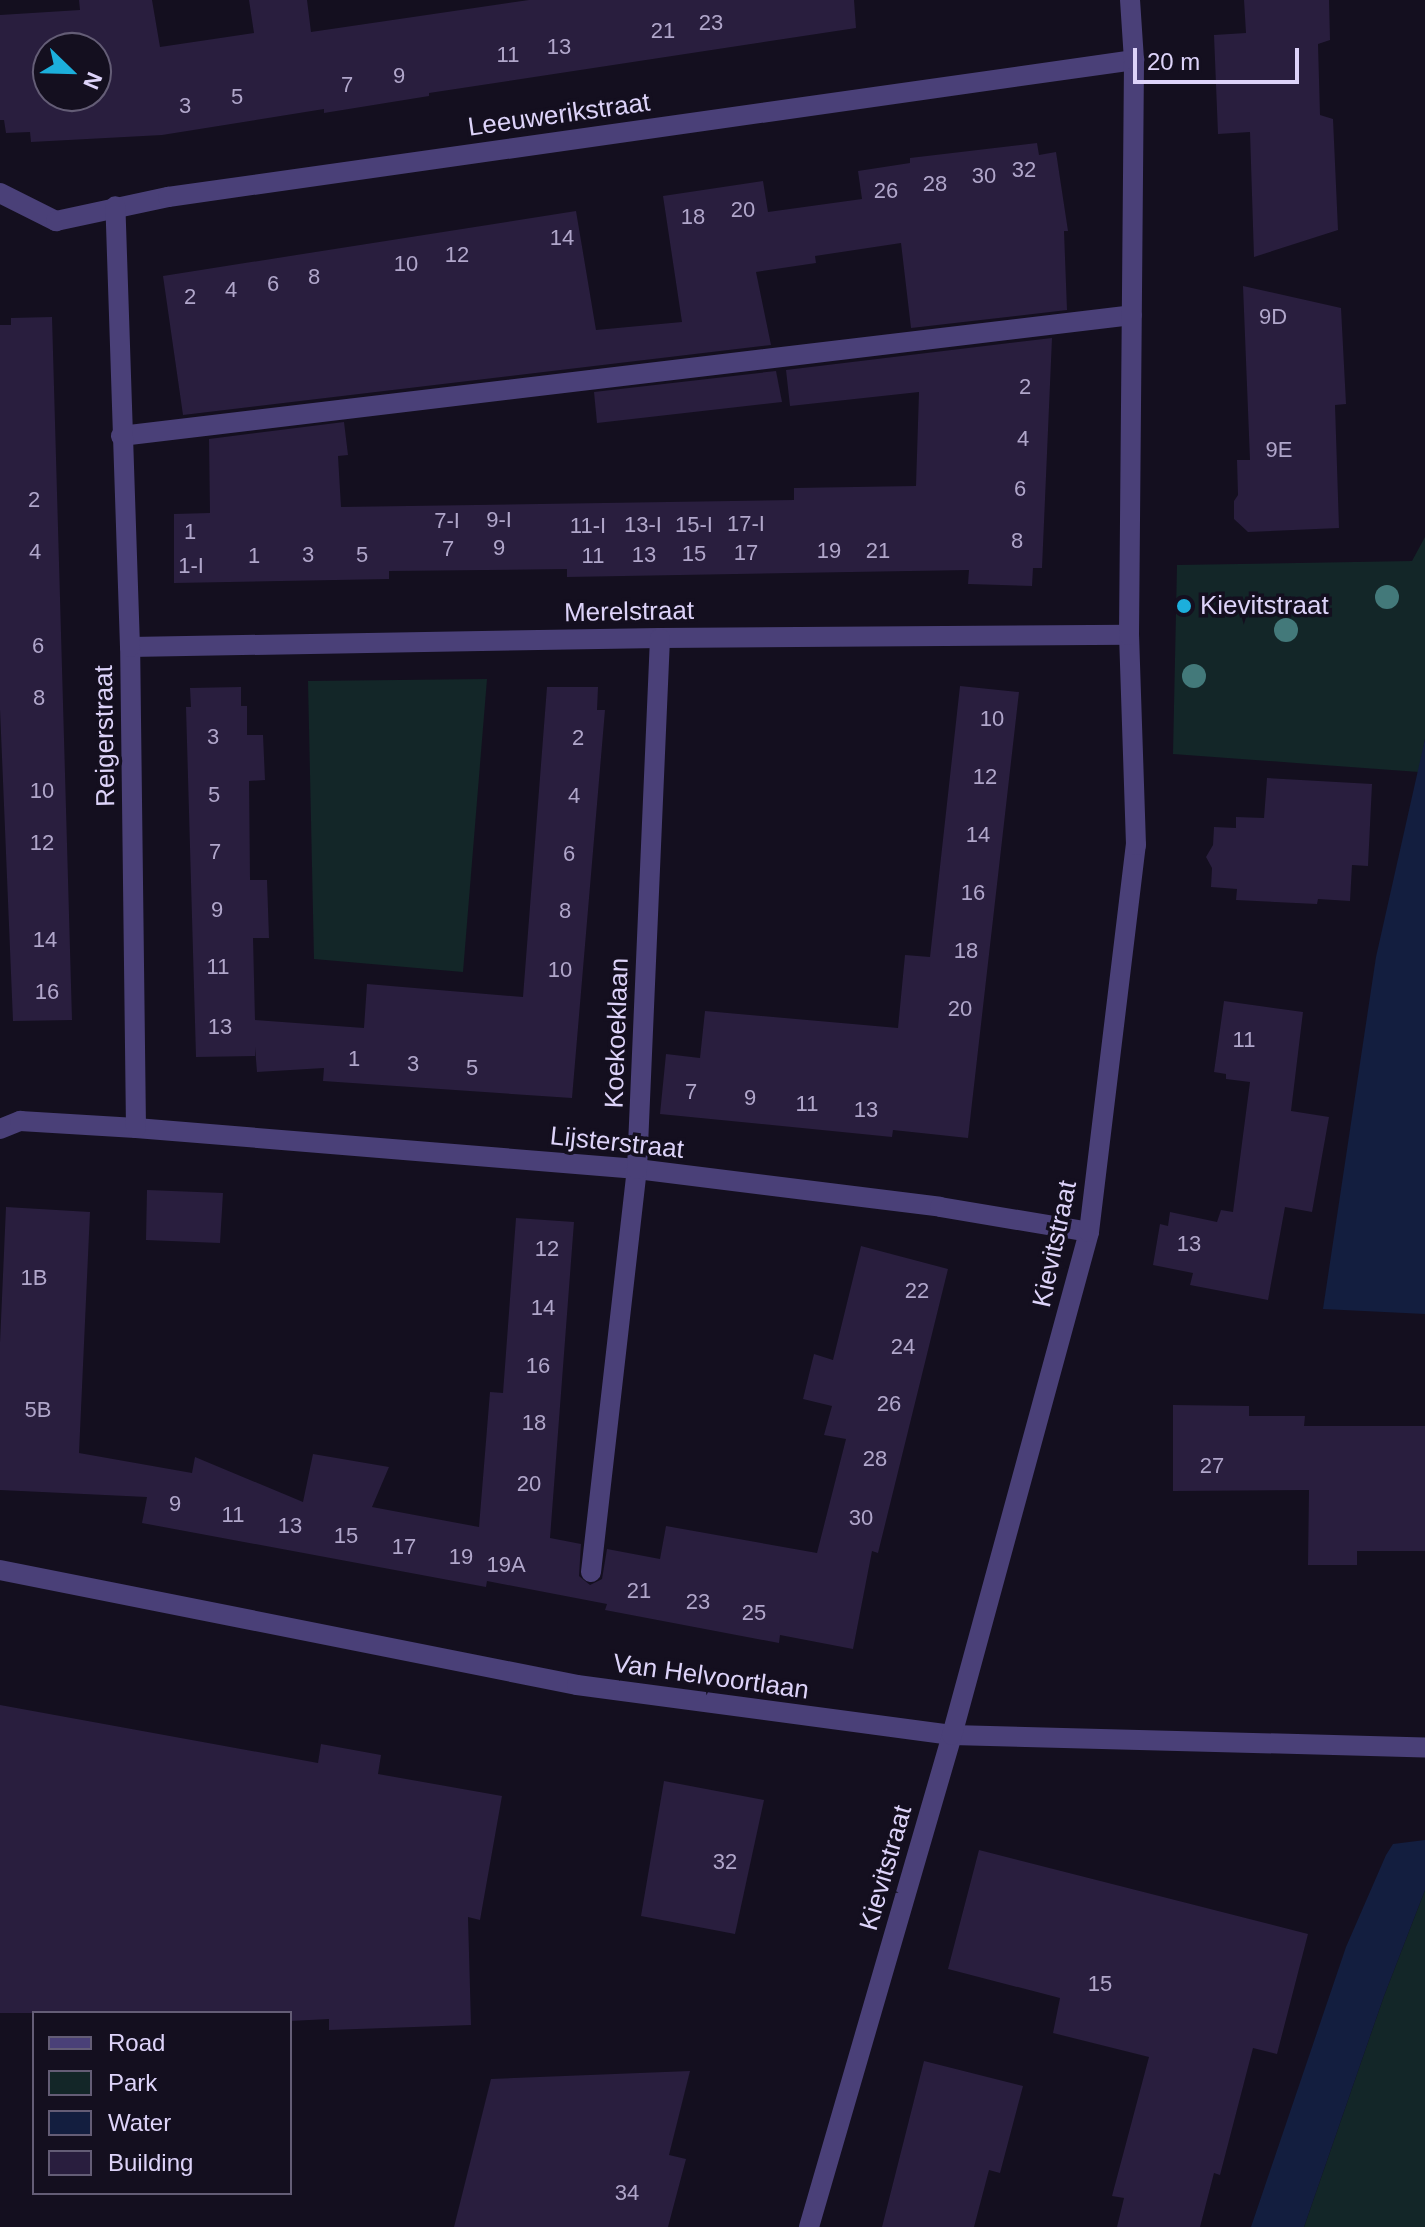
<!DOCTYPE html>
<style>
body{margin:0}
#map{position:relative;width:1425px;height:2227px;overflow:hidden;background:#140f1f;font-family:Arial,sans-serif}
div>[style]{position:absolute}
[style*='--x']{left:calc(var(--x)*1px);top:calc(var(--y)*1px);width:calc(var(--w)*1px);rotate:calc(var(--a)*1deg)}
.green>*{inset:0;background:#132628}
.water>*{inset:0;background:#131e3f}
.building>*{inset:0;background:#291e3e}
.lane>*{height:20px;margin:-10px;padding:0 10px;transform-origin:10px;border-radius:10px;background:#4a4078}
.street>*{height:20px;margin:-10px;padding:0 10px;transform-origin:10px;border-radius:10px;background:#4a4078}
.trees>*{width:24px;height:24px;margin:-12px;border-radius:50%;background:#43797a}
.dots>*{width:22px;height:22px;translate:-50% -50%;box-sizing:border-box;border:4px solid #140f1f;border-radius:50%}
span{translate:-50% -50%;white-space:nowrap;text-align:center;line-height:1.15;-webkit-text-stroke:7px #140f1f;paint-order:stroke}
.number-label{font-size:22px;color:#b0a6ca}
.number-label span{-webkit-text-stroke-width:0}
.street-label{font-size:26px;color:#ddd3f9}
.poi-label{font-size:26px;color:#ddd3f9}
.left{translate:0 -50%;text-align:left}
.legend{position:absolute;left:32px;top:2011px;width:260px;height:184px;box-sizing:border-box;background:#140f1f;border:2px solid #645d76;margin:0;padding:10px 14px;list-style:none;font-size:24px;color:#ddd3f9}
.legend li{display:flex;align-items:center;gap:16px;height:40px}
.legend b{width:40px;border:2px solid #645d76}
.north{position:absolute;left:32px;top:32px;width:80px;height:80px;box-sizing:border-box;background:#140f1f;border:2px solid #645d76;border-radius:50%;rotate:113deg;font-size:22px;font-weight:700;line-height:32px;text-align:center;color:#ddd3f9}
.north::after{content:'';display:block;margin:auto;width:28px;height:36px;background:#1cafdc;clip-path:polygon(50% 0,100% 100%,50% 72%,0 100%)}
.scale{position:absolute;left:1133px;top:48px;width:166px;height:36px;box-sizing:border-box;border:4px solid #ddd3f9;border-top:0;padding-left:10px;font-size:24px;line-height:28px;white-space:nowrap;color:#ddd3f9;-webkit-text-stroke:6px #140f1f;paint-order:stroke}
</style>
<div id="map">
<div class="green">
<i style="clip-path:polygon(1425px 537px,1425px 739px,1419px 772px,1173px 754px,1177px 565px,1412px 561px)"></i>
<i style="clip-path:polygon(487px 679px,463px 972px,314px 959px,308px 681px)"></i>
<i style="clip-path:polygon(1425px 1890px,1425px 2227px,1304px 2227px,1384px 1996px)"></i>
</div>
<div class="water">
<i style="clip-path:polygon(1425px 739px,1425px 1314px,1323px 1309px,1376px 957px)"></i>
<i style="clip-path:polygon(1425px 1840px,1425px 1890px,1384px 1996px,1304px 2227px,1251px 2227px,1346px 1947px,1386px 1855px,1393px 1844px)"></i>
</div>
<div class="building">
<i style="clip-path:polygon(evenodd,79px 0,152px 0,160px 47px,254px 33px,249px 0,307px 0,311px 32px,529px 0,854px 0,856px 28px,429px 93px,429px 96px,324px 113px,324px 109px,162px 135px,31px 142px,30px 132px,6px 133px,4px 120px,0 120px,0 15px,80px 10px,79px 0,48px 48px,96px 48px,96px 96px,48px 96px,48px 48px)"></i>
<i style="clip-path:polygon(1244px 0,1329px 0,1330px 40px,1318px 44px,1320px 115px,1333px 119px,1338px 230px,1254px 257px,1250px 132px,1218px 134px,1214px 35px,1246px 33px)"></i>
<i style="clip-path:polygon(1037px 143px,1039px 155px,1056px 152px,1068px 231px,1064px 231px,1067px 310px,911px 328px,901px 243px,815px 256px,816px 263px,756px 272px,771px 345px,183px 415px,163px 276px,576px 211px,596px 330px,682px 322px,663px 196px,763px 181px,768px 212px,862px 199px,858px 171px,910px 163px,910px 158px)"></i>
<i style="clip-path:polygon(1243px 286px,1341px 308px,1346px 404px,1335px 405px,1339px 528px,1248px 532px,1234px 519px,1234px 501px,1238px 495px,1237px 460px,1250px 460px)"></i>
<i style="clip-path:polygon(52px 317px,72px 1020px,13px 1021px,0 709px,0 325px,11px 325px,11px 318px)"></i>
<i style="clip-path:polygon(1052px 338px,1042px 568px,1033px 568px,1032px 586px,968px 584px,969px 570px,567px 577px,567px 569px,389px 571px,389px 579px,174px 583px,174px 514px,210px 513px,209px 439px,344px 422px,348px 455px,338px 456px,341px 507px,794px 500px,794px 488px,916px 486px,919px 392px,790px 406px,786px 370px)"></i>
<i style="clip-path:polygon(776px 371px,782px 402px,597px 423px,594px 392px)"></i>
<i style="clip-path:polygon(960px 686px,1019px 692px,968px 1138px,893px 1130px,892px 1137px,660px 1114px,666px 1054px,700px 1058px,705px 1011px,898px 1028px,905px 955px,930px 957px)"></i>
<i style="clip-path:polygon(241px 687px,241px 706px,247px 706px,247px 735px,263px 735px,265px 780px,249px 781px,250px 880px,267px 880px,269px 938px,253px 938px,255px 1020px,364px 1028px,367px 984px,523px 997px,547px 687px,598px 687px,597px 710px,605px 710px,572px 1098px,323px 1081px,324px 1068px,257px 1072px,255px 1047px,255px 1056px,196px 1057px,186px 707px,191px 707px,190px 688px)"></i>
<i style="clip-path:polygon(1267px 778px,1372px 784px,1368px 866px,1352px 865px,1350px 901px,1318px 899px,1317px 904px,1236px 900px,1237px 889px,1211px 887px,1212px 868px,1206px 857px,1213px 845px,1214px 827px,1236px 828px,1236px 817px,1264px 818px)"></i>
<i style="clip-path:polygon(1224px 1001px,1303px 1012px,1291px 1111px,1329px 1117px,1312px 1212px,1285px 1207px,1268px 1300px,1190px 1285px,1193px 1273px,1153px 1265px,1160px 1224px,1168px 1226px,1170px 1212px,1217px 1222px,1221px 1210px,1233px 1212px,1250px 1082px,1226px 1079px,1226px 1074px,1214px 1072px)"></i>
<i style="clip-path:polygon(147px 1190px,223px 1193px,220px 1243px,146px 1240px)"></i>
<i style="clip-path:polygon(6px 1207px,90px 1212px,79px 1453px,192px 1473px,195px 1457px,303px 1502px,313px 1454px,389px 1467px,372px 1507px,479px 1527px,490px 1392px,503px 1393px,516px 1218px,574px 1222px,550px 1538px,581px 1544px,579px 1576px,590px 1585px,602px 1579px,607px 1549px,660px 1559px,666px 1526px,817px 1553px,846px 1439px,824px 1435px,832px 1406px,803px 1399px,814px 1354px,833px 1360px,861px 1246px,948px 1269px,878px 1553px,872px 1551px,853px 1649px,780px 1635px,779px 1643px,605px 1610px,607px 1604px,487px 1581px,486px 1587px,142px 1523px,147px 1497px,0 1490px,0 1343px)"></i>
<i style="clip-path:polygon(1173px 1405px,1249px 1406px,1249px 1416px,1305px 1416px,1304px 1426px,1425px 1426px,1425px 1551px,1357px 1551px,1357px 1565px,1308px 1565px,1309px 1490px,1173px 1491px)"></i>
<i style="clip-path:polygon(0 1705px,318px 1763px,321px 1744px,381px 1755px,378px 1774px,502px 1796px,480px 1920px,468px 1917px,471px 2025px,329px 2030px,329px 2019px,290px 2021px,290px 2013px,0 2013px)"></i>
<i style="clip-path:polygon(664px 1781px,764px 1800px,735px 1934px,641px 1916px)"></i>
<i style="clip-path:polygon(979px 1850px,1308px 1934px,1277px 2054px,1253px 2048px,1220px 2175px,1214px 2173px,1200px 2227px,1117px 2227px,1124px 2198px,1112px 2196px,1149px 2057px,1053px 2033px,1060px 1998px,948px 1969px)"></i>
<i style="clip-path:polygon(924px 2061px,1023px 2086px,1000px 2173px,989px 2170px,974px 2227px,882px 2227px)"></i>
<i style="clip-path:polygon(690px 2071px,669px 2155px,686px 2159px,668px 2227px,454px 2227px,491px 2079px)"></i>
</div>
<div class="lane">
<i style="--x:121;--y:436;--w:1018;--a:-6.82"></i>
</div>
<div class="street">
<i style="--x:0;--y:193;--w:63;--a:26.6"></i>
<i style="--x:56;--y:221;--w:115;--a:-12.1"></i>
<i style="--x:168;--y:197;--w:976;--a:-8.07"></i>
<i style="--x:130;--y:647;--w:530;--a:-0.97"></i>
<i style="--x:660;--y:638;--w:469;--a:-0.4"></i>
<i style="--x:136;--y:1128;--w:503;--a:4.68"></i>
<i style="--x:637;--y:1169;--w:305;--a:7.1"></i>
<i style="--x:940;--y:1207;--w:151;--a:9.5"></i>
<i style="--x:0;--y:1129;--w:22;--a:-22"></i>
<i style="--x:20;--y:1121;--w:116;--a:3.5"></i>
<i style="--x:136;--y:1128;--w:481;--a:-90.7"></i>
<i style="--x:130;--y:647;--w:441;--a:-91.9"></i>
<i style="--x:0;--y:1570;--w:588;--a:11.27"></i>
<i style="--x:577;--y:1685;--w:378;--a:7.6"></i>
<i style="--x:952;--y:1735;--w:473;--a:1.5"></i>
<i style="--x:591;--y:1572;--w:406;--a:-83.5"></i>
<i style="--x:637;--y:1169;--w:531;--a:-87.52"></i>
<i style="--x:809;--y:2227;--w:512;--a:-73.79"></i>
<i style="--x:952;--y:1735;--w:521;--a:-74.76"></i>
<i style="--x:1089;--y:1232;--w:390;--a:-83.1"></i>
<i style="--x:1136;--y:845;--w:210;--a:-91.9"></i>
<i style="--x:1129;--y:635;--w:575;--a:-89.5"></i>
<i style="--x:1134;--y:60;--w:60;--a:-93.8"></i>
</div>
<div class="trees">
<i style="left:1387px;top:597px"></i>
<i style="left:1286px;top:630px"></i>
<i style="left:1194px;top:676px"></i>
</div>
<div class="dots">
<i style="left:1184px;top:606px;background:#1cafdc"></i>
</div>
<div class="number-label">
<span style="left:711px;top:23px">23</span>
<span style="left:663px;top:31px">21</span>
<span style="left:559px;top:47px">13</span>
<span style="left:508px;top:55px">11</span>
<span style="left:399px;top:76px">9</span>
<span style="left:347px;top:85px">7</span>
<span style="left:237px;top:97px">5</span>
<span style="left:185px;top:106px">3</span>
<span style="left:1024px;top:170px">32</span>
<span style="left:984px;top:176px">30</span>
<span style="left:935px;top:184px">28</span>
<span style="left:886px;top:191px">26</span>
<span style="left:743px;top:210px">20</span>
<span style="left:693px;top:217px">18</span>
<span style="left:562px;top:238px">14</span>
<span style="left:457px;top:255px">12</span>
<span style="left:406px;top:264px">10</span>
<span style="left:314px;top:277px">8</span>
<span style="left:273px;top:284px">6</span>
<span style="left:231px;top:290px">4</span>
<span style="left:190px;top:297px">2</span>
<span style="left:1273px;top:317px">9D</span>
<span style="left:1025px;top:387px">2</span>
<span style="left:1023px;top:439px">4</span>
<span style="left:1279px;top:450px">9E</span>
<span style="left:1020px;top:489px">6</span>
<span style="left:34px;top:500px">2</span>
<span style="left:499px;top:520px">9-I</span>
<span style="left:447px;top:521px">7-I</span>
<span style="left:746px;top:524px">17-I</span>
<span style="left:643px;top:525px">13-I</span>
<span style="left:694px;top:525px">15-I</span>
<span style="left:588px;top:526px">11-I</span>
<span style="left:190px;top:532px">1</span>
<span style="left:1017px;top:541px">8</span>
<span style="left:499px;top:548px">9</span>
<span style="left:448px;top:549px">7</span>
<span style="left:829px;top:551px">19</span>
<span style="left:878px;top:551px">21</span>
<span style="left:35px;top:552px">4</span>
<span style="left:746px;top:553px">17</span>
<span style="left:694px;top:554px">15</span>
<span style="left:308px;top:555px">3</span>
<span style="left:362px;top:555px">5</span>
<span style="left:644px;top:555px">13</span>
<span style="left:254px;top:556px">1</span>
<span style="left:593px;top:556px">11</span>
<span style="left:191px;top:566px">1-I</span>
<span style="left:38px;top:646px">6</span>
<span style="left:39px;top:698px">8</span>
<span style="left:992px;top:719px">10</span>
<span style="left:213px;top:737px">3</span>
<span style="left:578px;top:738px">2</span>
<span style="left:985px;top:777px">12</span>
<span style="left:42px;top:791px">10</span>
<span style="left:214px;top:795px">5</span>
<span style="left:574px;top:796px">4</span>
<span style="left:978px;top:835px">14</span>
<span style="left:42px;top:843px">12</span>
<span style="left:215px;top:852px">7</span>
<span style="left:569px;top:854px">6</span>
<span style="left:973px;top:893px">16</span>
<span style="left:217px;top:910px">9</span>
<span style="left:565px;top:911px">8</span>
<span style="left:45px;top:940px">14</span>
<span style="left:966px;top:951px">18</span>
<span style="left:218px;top:967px">11</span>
<span style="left:560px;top:970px">10</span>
<span style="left:47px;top:992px">16</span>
<span style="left:960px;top:1009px">20</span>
<span style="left:220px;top:1027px">13</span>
<span style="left:1244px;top:1040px">11</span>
<span style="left:354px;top:1059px">1</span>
<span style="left:413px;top:1064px">3</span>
<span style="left:472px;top:1068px">5</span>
<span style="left:691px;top:1092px">7</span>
<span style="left:750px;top:1098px">9</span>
<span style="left:807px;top:1104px">11</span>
<span style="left:866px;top:1110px">13</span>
<span style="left:1189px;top:1244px">13</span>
<span style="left:547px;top:1249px">12</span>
<span style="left:34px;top:1278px">1B</span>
<span style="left:917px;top:1291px">22</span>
<span style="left:543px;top:1308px">14</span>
<span style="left:903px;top:1347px">24</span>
<span style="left:538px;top:1366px">16</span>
<span style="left:889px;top:1404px">26</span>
<span style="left:38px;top:1410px">5B</span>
<span style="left:534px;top:1423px">18</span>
<span style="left:875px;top:1459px">28</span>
<span style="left:1212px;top:1466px">27</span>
<span style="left:529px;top:1484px">20</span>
<span style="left:175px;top:1504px">9</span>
<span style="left:233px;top:1515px">11</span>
<span style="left:861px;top:1518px">30</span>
<span style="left:290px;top:1526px">13</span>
<span style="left:346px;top:1536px">15</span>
<span style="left:404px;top:1547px">17</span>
<span style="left:461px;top:1557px">19</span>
<span style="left:506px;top:1565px">19A</span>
<span style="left:639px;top:1591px">21</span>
<span style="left:698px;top:1602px">23</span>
<span style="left:754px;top:1613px">25</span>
<span style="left:725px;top:1862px">32</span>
<span style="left:1100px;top:1984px">15</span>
<span style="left:627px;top:2193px">34</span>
</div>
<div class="street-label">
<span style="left:559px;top:115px;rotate:-8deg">Leeuwerikstraat</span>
<span style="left:629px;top:612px;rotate:-1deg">Merelstraat</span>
<span style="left:105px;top:736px;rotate:-91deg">Reigerstraat</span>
<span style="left:617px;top:1033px;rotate:-88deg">Koekoeklaan</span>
<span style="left:617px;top:1143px;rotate:6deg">Lijsterstraat</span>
<span style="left:1055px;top:1244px;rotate:-78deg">Kievitstraat</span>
<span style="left:711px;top:1677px;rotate:8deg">Van Helvoortlaan</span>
<span style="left:886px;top:1868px;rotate:-74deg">Kievitstraat</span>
</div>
<div class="poi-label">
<span class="left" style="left:1200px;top:606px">Kievitstraat</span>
</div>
<ul class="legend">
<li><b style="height:10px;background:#4a4078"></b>Road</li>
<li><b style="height:22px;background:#132628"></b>Park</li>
<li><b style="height:22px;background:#131e3f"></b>Water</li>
<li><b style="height:22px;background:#291e3e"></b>Building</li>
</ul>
<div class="north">N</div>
<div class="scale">20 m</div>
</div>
